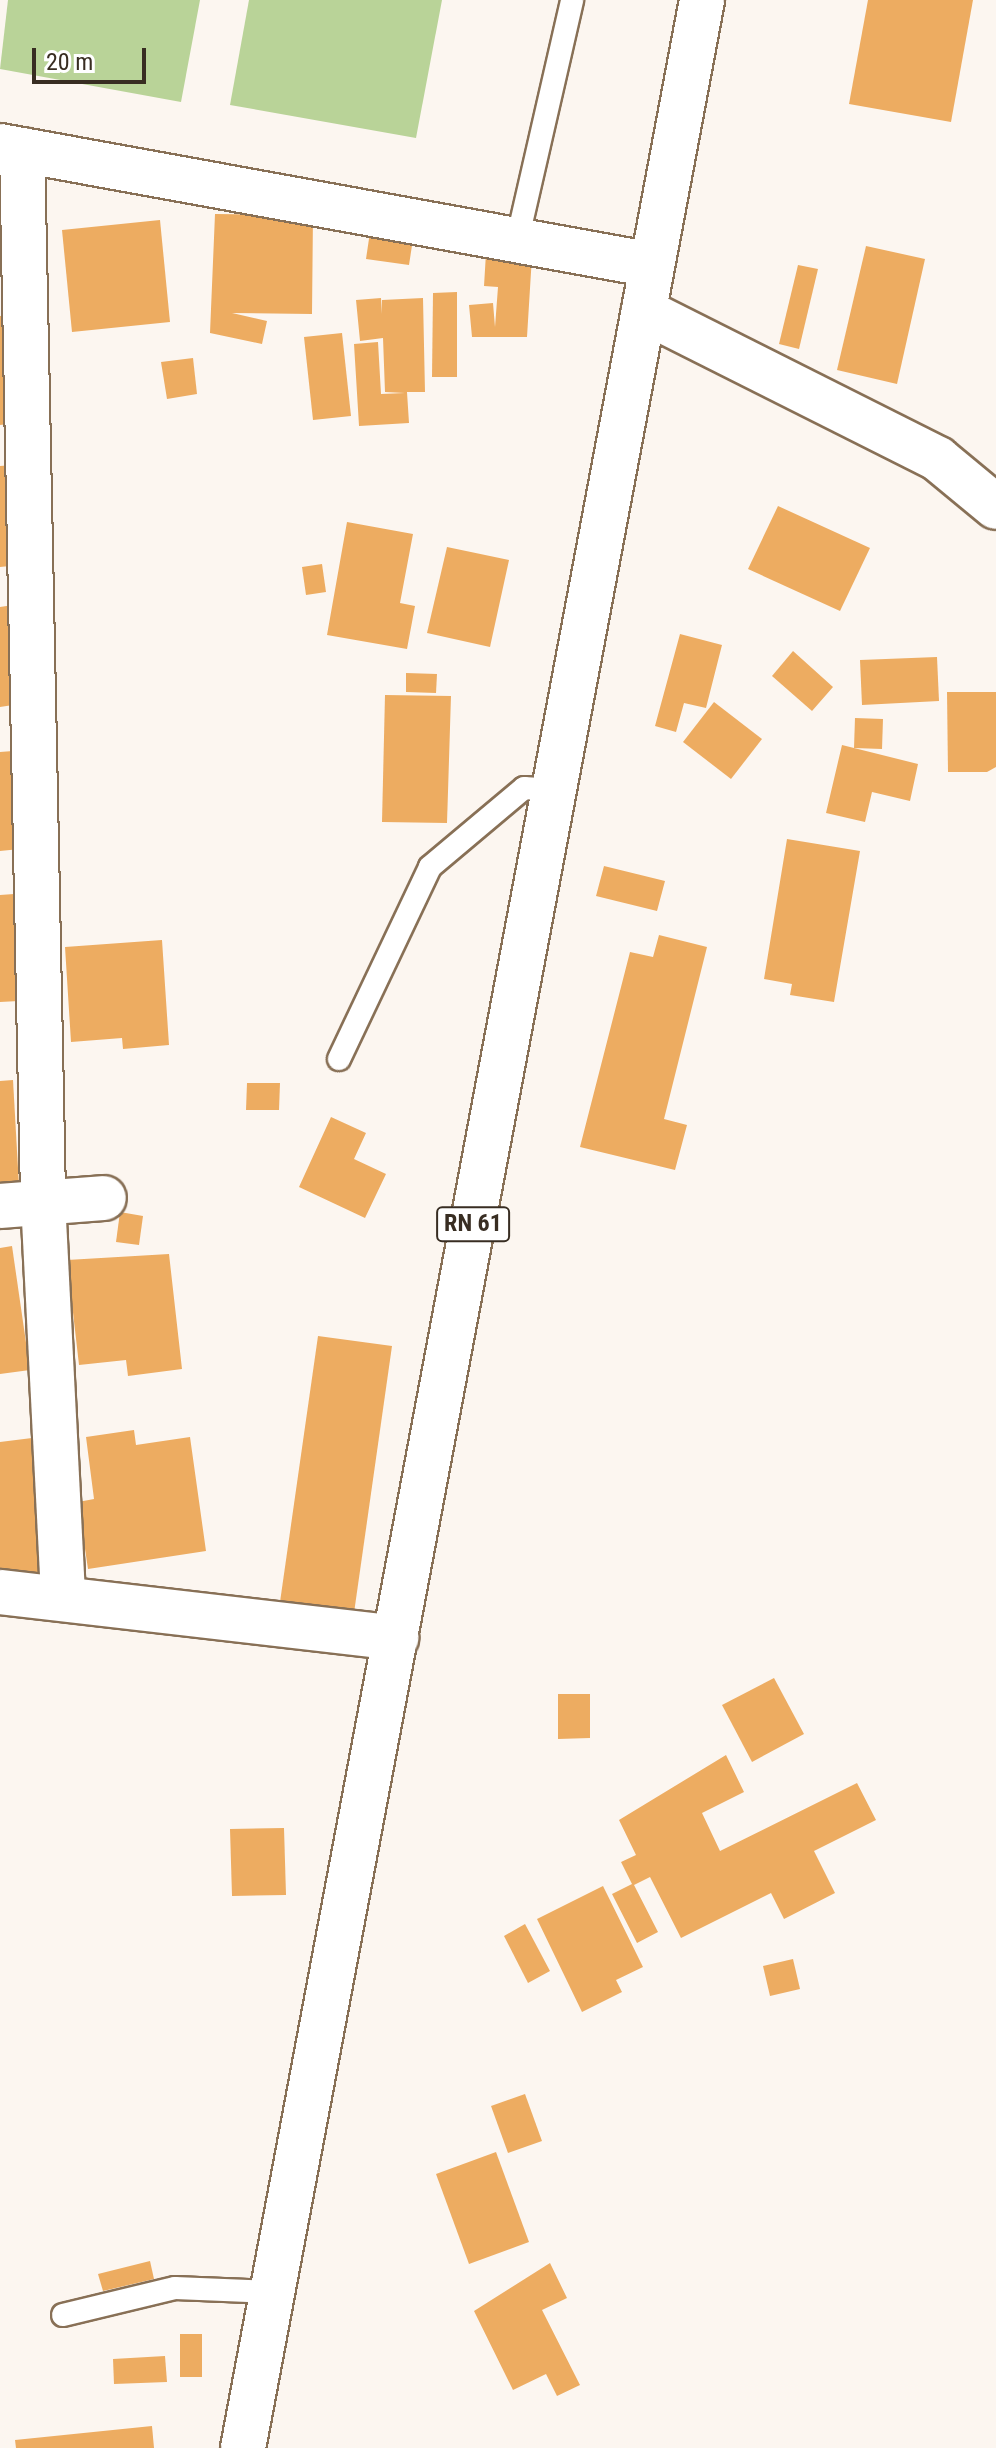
<!DOCTYPE html>
<style>
body{margin:0}
#map{position:relative;width:996px;height:2448px;overflow:hidden;background:#fcf6f0;font-family:"Roboto Condensed",sans-serif}
div>[style]{position:absolute}
[style*='--x']{left:calc(var(--x)*1px);top:calc(var(--y)*1px);width:calc(var(--w)*1px);rotate:calc(var(--a)*1deg)}
.green>*{inset:0;background:#b9d398}
.building>*{inset:0;background:#edac61}
.roads{filter:drop-shadow(2px 0 #887056) drop-shadow(-2px 0 #887056) drop-shadow(0 2px #887056) drop-shadow(0 -2px #887056)}
.service>*{height:22px;margin:-11px;padding:0 11px;transform-origin:11px;border-radius:11px;background:#fff}
.minor>*{height:44px;margin:-22px;padding:0 22px;transform-origin:22px;border-radius:22px;background:#fff}
.primary>*{height:44px;margin:-22px;padding:0 22px;transform-origin:22px;border-radius:22px;background:#fff}
span{translate:-50% -50%;white-space:nowrap;text-align:center;line-height:1.15;-webkit-text-stroke:6px #fff;paint-order:stroke}
.shield-label span{padding:2px 6px;background:#fff;border:2px solid;border-radius:6px;-webkit-text-stroke-width:0}
.shield-label{font-size:24px;color:#382d22;font-weight:700}
.scale{position:absolute;left:32px;top:48px;width:114px;height:36px;box-sizing:border-box;border:4px solid #382d22;border-top:0;padding-left:10px;font-size:24px;line-height:28px;white-space:nowrap;color:#382d22;-webkit-text-stroke:6px #fff;paint-order:stroke}
</style>
<div id="map">
<div class="green">
<i style="clip-path:polygon(8px 0,200px 0,181px 102px,0 69px)"></i>
<i style="clip-path:polygon(249px 0,442px 0,416px 138px,230px 105px)"></i>
</div>
<div class="building">
<i style="clip-path:polygon(868px 0,973px 0,951px 122px,849px 104px)"></i>
<i style="clip-path:polygon(215px 214px,313px 215px,312px 314px,232px 313px,267px 321px,262px 344px,210px 333px)"></i>
<i style="clip-path:polygon(160px 220px,170px 322px,72px 332px,62px 230px)"></i>
<i style="clip-path:polygon(370px 232px,413px 239px,409px 265px,366px 259px)"></i>
<i style="clip-path:polygon(866px 246px,925px 259px,897px 384px,837px 370px)"></i>
<i style="clip-path:polygon(486px 253px,532px 256px,527px 337px,472px 337px,469px 305px,493px 303px,495px 327px,498px 287px,484px 286px)"></i>
<i style="clip-path:polygon(798px 265px,818px 269px,799px 349px,779px 344px)"></i>
<i style="clip-path:polygon(457px 292px,457px 377px,432px 377px,433px 293px)"></i>
<i style="clip-path:polygon(381px 298px,382px 314px,382px 300px,423px 298px,425px 392px,407px 392px,409px 423px,359px 426px,354px 344px,378px 342px,381px 394px,405px 393px,385px 392px,383px 338px,360px 341px,356px 300px)"></i>
<i style="clip-path:polygon(11px 315px,25px 422px,0 425px,0 316px)"></i>
<i style="clip-path:polygon(342px 333px,351px 416px,313px 420px,304px 337px)"></i>
<i style="clip-path:polygon(193px 358px,197px 394px,167px 399px,161px 362px)"></i>
<i style="clip-path:polygon(14px 465px,20px 565px,0 567px,0 466px)"></i>
<i style="clip-path:polygon(778px 506px,870px 548px,840px 611px,748px 569px)"></i>
<i style="clip-path:polygon(347px 522px,413px 534px,400px 603px,415px 606px,407px 649px,327px 635px)"></i>
<i style="clip-path:polygon(447px 547px,509px 560px,490px 647px,427px 633px)"></i>
<i style="clip-path:polygon(322px 564px,326px 592px,306px 595px,302px 567px)"></i>
<i style="clip-path:polygon(13px 605px,26px 703px,0 707px,0 607px)"></i>
<i style="clip-path:polygon(680px 634px,722px 645px,706px 708px,684px 703px,676px 732px,655px 726px)"></i>
<i style="clip-path:polygon(793px 651px,833px 687px,812px 711px,772px 676px)"></i>
<i style="clip-path:polygon(937px 657px,939px 701px,862px 705px,860px 660px)"></i>
<i style="clip-path:polygon(406px 673px,437px 674px,436px 693px,406px 692px)"></i>
<i style="clip-path:polygon(947px 692px,996px 692px,996px 767px,987px 772px,948px 772px)"></i>
<i style="clip-path:polygon(385px 695px,451px 696px,447px 823px,382px 822px)"></i>
<i style="clip-path:polygon(714px 702px,762px 739px,731px 779px,683px 742px)"></i>
<i style="clip-path:polygon(855px 718px,883px 719px,882px 749px,854px 748px)"></i>
<i style="clip-path:polygon(842px 745px,918px 764px,910px 801px,872px 792px,865px 822px,826px 813px)"></i>
<i style="clip-path:polygon(13px 751px,20px 849px,0 851px,0 752px)"></i>
<i style="clip-path:polygon(787px 839px,860px 851px,834px 1002px,790px 995px,792px 984px,764px 979px)"></i>
<i style="clip-path:polygon(604px 866px,665px 881px,657px 911px,596px 896px)"></i>
<i style="clip-path:polygon(14px 894px,19px 1001px,0 1002px,0 895px)"></i>
<i style="clip-path:polygon(659px 935px,707px 947px,664px 1119px,687px 1125px,675px 1170px,580px 1147px,630px 952px,653px 957px)"></i>
<i style="clip-path:polygon(162px 940px,169px 1045px,123px 1049px,122px 1038px,71px 1042px,65px 947px)"></i>
<i style="clip-path:polygon(13px 1080px,19px 1186px,0 1187px,0 1081px)"></i>
<i style="clip-path:polygon(247px 1083px,280px 1083px,279px 1110px,246px 1110px)"></i>
<i style="clip-path:polygon(331px 1117px,366px 1133px,354px 1159px,386px 1174px,365px 1218px,299px 1187px)"></i>
<i style="clip-path:polygon(120px 1212px,143px 1216px,139px 1245px,116px 1242px)"></i>
<i style="clip-path:polygon(12px 1246px,30px 1370px,0 1374px,0 1248px)"></i>
<i style="clip-path:polygon(169px 1254px,182px 1369px,128px 1376px,126px 1360px,79px 1365px,67px 1260px)"></i>
<i style="clip-path:polygon(318px 1336px,392px 1346px,353px 1620px,279px 1609px)"></i>
<i style="clip-path:polygon(134px 1430px,136px 1445px,190px 1437px,206px 1551px,88px 1569px,78px 1502px,94px 1499px,86px 1437px)"></i>
<i style="clip-path:polygon(32px 1438px,46px 1576px,0 1581px,0 1442px)"></i>
<i style="clip-path:polygon(774px 1678px,804px 1734px,752px 1762px,722px 1705px)"></i>
<i style="clip-path:polygon(558px 1694px,590px 1694px,590px 1738px,558px 1739px)"></i>
<i style="clip-path:polygon(726px 1755px,744px 1792px,702px 1813px,720px 1851px,857px 1783px,876px 1820px,814px 1851px,835px 1893px,784px 1919px,771px 1893px,681px 1938px,650px 1877px,634px 1885px,658px 1932px,637px 1943px,612px 1894px,632px 1884px,621px 1862px,636px 1855px,619px 1820px)"></i>
<i style="clip-path:polygon(284px 1828px,286px 1895px,232px 1896px,230px 1829px)"></i>
<i style="clip-path:polygon(603px 1886px,643px 1967px,616px 1980px,622px 1992px,582px 2012px,537px 1919px)"></i>
<i style="clip-path:polygon(525px 1924px,550px 1971px,528px 1983px,504px 1936px)"></i>
<i style="clip-path:polygon(793px 1959px,800px 1989px,770px 1996px,763px 1966px)"></i>
<i style="clip-path:polygon(525px 2094px,542px 2141px,508px 2153px,491px 2106px)"></i>
<i style="clip-path:polygon(496px 2152px,529px 2242px,469px 2264px,436px 2174px)"></i>
<i style="clip-path:polygon(150px 2261px,154px 2279px,103px 2291px,98px 2274px)"></i>
<i style="clip-path:polygon(550px 2263px,567px 2298px,542px 2310px,580px 2385px,557px 2396px,546px 2374px,513px 2390px,474px 2311px)"></i>
<i style="clip-path:polygon(180px 2334px,202px 2334px,202px 2377px,180px 2377px)"></i>
<i style="clip-path:polygon(165px 2356px,167px 2382px,114px 2384px,113px 2359px)"></i>
<i style="clip-path:polygon(152px 2426px,154px 2448px,16px 2448px,15px 2440px)"></i>
</div>
<div class="roads">
<div class="service">
<i style="--x:517;--y:241;--w:247;--a:-77.1"></i>
<i style="--x:339;--y:1059;--w:212;--a:-64.6"></i>
<i style="--x:430;--y:867;--w:123;--a:-40"></i>
<i style="--x:524;--y:788;--w:30;--a:4"></i>
<i style="--x:63;--y:2315;--w:115;--a:-13.6"></i>
<i style="--x:175;--y:2288;--w:98;--a:2.3"></i>
</div>
<div class="minor">
<i style="--x:0;--y:146;--w:663;--a:10.34"></i>
<i style="--x:22;--y:150;--w:1050;--a:88.85"></i>
<i style="--x:43;--y:1200;--w:395;--a:87.1"></i>
<i style="--x:644;--y:311;--w:329;--a:26.7"></i>
<i style="--x:938;--y:459;--w:75;--a:39.6"></i>
<i style="--x:0;--y:1206;--w:104;--a:-4.4"></i>
<i style="--x:0;--y:1592;--w:399;--a:6.6"></i>
</div>
<div class="primary">
<i style="--x:243;--y:2448;--w:2491;--a:-79.38"></i>
</div>
</div>
<div class="shield-label">
<span style="left:473px;top:1224px">RN 61</span>
</div>
<div class="scale">20 m</div>
</div>
